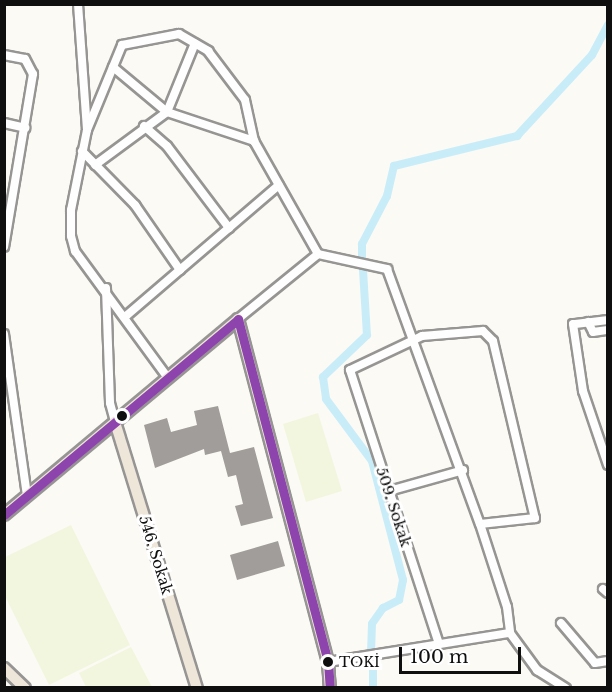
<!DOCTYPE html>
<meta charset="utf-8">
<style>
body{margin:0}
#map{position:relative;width:612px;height:692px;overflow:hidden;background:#fcfaf5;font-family:"Libre Baskerville",serif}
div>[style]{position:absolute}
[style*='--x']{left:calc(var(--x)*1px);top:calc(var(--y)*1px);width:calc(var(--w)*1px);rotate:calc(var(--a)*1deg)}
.pitch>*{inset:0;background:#f2f6de}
.canal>*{height:8px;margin:-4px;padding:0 4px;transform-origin:4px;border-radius:4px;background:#c9edf8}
.building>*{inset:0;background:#a09d9a}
.roads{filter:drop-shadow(2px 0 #969593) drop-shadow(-2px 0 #969593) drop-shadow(0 2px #969593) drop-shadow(0 -2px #969593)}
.minor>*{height:8px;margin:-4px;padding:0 4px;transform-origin:4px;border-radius:4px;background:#fffefe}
.major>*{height:10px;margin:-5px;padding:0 5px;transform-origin:5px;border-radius:5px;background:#eee6d9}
.bus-1>*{height:9px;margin:-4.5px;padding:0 4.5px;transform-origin:4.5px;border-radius:4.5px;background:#8e44ad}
.dots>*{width:16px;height:16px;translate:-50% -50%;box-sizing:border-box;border:3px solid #fff;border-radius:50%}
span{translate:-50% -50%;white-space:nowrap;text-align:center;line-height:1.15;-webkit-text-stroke:6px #fff;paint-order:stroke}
.bus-label{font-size:14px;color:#0f0f0f}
.left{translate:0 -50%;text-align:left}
.street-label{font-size:15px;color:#0f0f0f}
.frame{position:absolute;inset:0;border:6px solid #0f0f0f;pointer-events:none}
.scale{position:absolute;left:399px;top:647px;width:122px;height:27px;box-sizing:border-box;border:3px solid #0f0f0f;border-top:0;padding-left:8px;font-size:18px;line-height:21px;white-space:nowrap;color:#0f0f0f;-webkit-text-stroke:4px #fff;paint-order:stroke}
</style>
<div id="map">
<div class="pitch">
<i style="clip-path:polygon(318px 413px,342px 491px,306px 502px,283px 424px)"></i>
<i style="clip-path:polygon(71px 525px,130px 645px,49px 685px,5px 596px,5px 557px)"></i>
<i style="clip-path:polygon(131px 647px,152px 687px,86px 687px,79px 673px)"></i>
</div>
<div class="canal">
<i style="--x:362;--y:257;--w:13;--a:-90"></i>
<i style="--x:362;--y:244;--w:54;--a:-62.5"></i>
<i style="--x:387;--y:196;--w:31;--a:-77"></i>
<i style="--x:394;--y:166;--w:127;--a:-13.7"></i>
<i style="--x:517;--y:136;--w:110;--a:-47.2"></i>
<i style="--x:592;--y:55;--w:34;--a:-62"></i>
<i style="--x:363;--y:270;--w:65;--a:86.5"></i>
<i style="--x:367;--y:335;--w:61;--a:136.3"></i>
<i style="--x:323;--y:377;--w:22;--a:82"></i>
<i style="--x:326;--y:399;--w:77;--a:53.4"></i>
<i style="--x:372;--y:461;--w:123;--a:75.4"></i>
<i style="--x:403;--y:580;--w:20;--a:101"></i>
<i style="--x:399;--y:600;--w:18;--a:153"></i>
<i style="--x:383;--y:608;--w:19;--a:125"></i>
<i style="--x:372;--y:624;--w:26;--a:92"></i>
<i style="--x:373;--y:664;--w:24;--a:90"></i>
</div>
<div class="building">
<i style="clip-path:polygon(218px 406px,230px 453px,254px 447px,273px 518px,241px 526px,235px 506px,243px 504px,236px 475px,228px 477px,221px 451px,205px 455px,204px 449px,155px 468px,144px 425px,167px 418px,171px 432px,197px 425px,194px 411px)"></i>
<i style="clip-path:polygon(278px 541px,285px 566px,237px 580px,230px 555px)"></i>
</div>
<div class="roads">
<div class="minor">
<i style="--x:78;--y:4;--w:126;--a:85.9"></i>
<i style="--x:87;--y:130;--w:82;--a:101.3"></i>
<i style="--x:71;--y:210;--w:26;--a:90"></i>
<i style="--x:71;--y:236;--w:16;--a:75"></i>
<i style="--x:75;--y:251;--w:157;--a:53.8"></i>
<i style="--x:4;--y:55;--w:21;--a:11"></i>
<i style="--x:25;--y:59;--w:17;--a:62"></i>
<i style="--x:33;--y:74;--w:175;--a:99.5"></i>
<i style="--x:113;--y:67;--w:70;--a:39.8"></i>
<i style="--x:167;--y:112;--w:92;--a:18.4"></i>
<i style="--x:4;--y:123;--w:22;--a:13"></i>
<i style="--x:144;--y:126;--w:30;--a:41"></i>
<i style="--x:167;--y:146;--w:103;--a:52.9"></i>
<i style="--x:87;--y:130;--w:92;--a:-67.6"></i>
<i style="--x:122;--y:45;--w:58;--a:-10.9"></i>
<i style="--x:179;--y:34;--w:34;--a:30"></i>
<i style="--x:208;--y:51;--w:61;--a:52.9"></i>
<i style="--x:245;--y:100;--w:42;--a:77.6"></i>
<i style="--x:254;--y:141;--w:130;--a:60.5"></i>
<i style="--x:318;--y:254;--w:71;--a:12.3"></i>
<i style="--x:387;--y:269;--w:271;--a:70"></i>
<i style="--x:82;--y:151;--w:76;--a:45.5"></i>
<i style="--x:135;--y:205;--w:79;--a:55.3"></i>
<i style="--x:95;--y:165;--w:89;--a:-36.4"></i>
<i style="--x:167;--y:112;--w:74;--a:-67.9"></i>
<i style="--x:106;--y:288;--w:115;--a:88"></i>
<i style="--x:110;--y:403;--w:20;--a:75"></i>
<i style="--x:126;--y:316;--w:201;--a:-40.6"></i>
<i style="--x:238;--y:319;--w:103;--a:-39.1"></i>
<i style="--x:608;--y:320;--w:35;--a:173"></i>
<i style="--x:573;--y:324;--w:68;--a:81.5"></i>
<i style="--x:583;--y:391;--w:78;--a:71.3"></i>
<i style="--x:588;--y:322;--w:11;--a:63"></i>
<i style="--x:593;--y:332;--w:15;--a:-8"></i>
<i style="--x:4;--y:334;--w:163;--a:81.9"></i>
<i style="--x:389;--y:491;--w:77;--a:-15.8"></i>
<i style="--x:603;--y:589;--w:6;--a:39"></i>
<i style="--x:561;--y:623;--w:52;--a:49.6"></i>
<i style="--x:595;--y:663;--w:13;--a:-9"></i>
<i style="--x:439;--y:644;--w:288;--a:-108"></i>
<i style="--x:350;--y:370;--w:80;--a:-25.3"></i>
<i style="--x:422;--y:336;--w:61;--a:-4.7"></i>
<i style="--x:483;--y:331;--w:14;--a:45"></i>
<i style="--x:493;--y:341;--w:182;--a:76.7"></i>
<i style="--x:535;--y:518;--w:55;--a:173.8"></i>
<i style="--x:480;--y:524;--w:87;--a:72"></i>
<i style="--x:507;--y:607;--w:26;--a:83"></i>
<i style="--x:510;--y:633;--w:46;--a:53.9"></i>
<i style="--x:537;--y:670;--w:34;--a:32"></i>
<i style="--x:328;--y:662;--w:184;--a:-9.1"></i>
</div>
<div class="major">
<i style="--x:115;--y:422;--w:278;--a:72.9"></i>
<i style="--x:4;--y:515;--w:305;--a:-39.9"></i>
<i style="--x:238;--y:319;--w:355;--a:75.3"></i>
<i style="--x:328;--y:662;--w:26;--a:86"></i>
<i style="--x:4;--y:668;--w:29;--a:44"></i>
</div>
</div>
<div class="bus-1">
<i style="--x:4;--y:515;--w:305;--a:-39.9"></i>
<i style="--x:238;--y:319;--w:355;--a:75.3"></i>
<i style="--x:328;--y:662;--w:26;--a:86"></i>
</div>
<div class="dots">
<i style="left:122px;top:416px;background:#0f0f0f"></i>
<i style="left:328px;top:662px;background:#0f0f0f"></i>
</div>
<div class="bus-label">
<span class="left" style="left:339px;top:662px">TOKİ</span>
</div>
<div class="street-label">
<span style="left:394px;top:507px;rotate:72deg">509. Sokak</span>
<span style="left:156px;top:555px;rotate:73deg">546. Sokak</span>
</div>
<div class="frame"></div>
<div class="scale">100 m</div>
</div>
